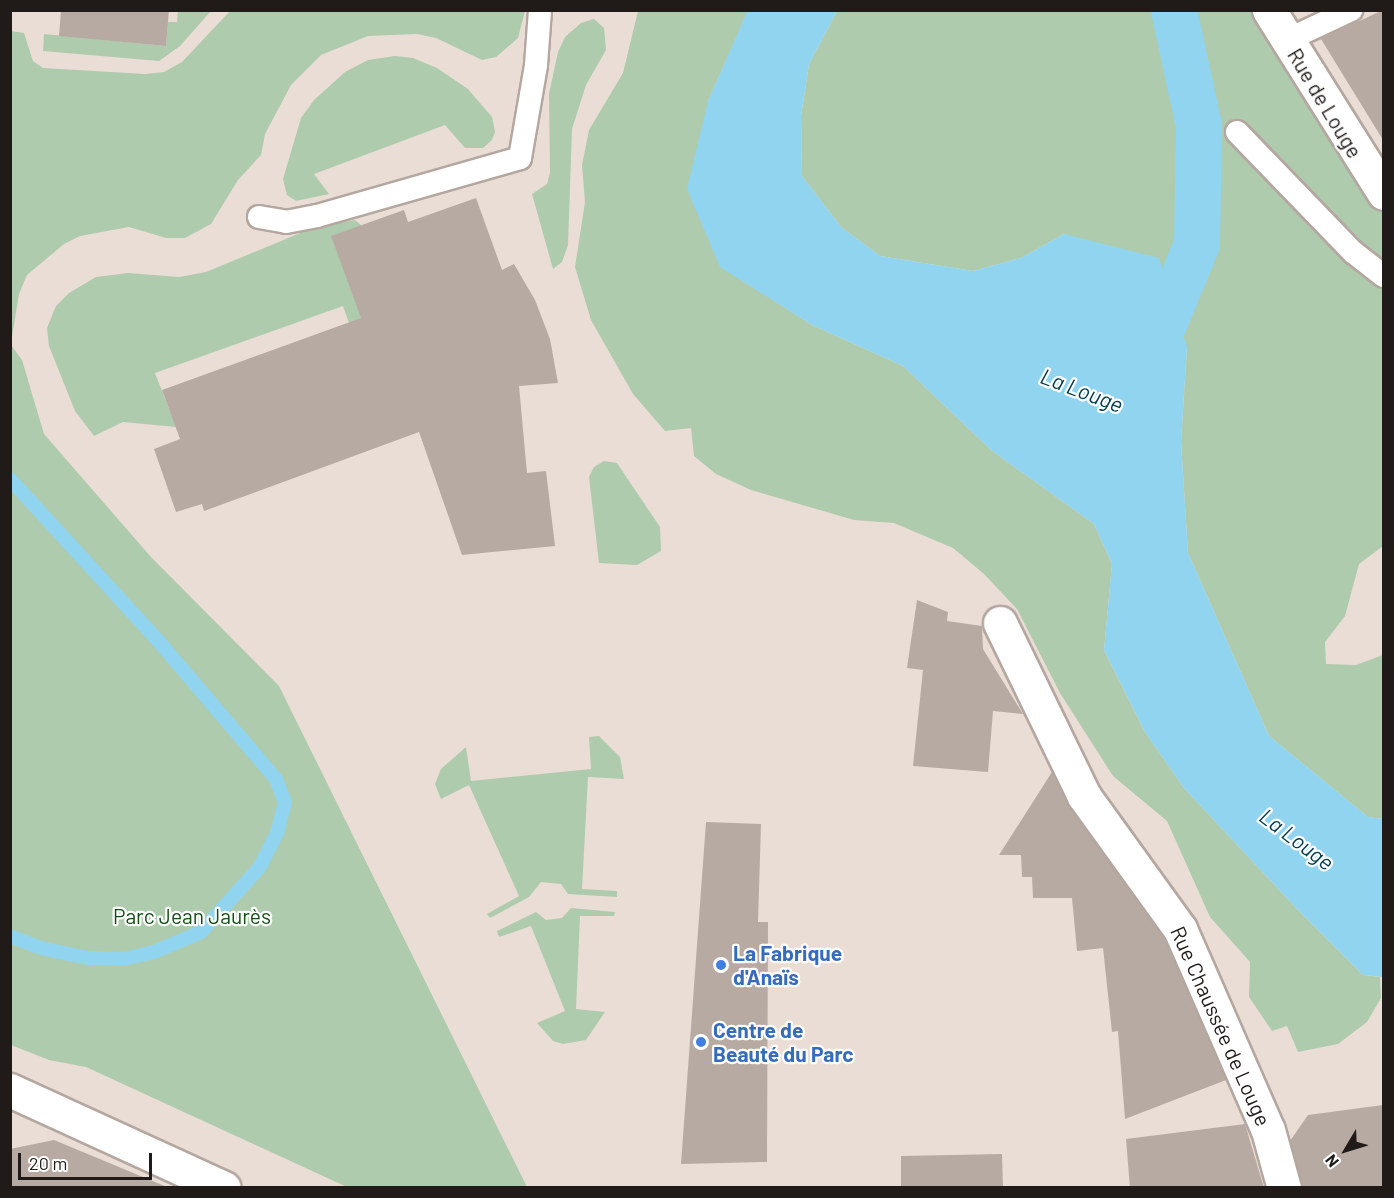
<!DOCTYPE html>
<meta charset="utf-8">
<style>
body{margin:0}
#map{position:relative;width:1394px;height:1198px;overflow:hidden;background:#eaddd6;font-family:Barlow,sans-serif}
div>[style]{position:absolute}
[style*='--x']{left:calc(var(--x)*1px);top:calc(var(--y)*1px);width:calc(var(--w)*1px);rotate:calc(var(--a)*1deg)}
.green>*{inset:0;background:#afcbad}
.water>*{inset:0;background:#90d4f0}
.stream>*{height:14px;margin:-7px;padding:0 7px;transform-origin:7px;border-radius:7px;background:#90d4f0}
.canal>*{height:46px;margin:-23px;padding:0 23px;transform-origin:23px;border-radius:23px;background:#90d4f0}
.building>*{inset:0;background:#b7aaa3}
.roads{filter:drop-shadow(2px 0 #b4a7a0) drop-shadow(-2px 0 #b4a7a0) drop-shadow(0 2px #b4a7a0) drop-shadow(0 -2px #b4a7a0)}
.lane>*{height:22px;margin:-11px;padding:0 11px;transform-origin:11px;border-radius:11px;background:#fff}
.street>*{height:33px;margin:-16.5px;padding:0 16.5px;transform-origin:16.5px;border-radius:16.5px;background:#fff}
.dots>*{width:16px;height:16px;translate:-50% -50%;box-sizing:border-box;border:3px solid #fff;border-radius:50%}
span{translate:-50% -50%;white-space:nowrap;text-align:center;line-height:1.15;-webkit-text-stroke:4.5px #fff;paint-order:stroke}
.street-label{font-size:21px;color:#201b18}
.park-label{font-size:21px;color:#134f15}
.shop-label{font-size:21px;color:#366cbe;font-weight:700}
.left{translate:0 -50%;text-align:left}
.water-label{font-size:22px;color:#003c4f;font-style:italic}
.frame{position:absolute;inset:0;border:12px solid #201b18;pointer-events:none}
.north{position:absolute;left:1316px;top:1120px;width:60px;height:60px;-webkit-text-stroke:4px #fff;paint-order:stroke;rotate:232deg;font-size:16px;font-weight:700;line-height:24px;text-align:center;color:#201b18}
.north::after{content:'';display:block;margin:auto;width:21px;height:27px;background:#201b18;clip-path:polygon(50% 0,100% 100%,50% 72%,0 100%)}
.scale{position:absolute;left:18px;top:1153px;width:134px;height:27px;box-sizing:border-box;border:3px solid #201b18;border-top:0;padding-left:8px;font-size:18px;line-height:21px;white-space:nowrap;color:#201b18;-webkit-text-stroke:4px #fff;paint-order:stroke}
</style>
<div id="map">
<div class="green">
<i style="clip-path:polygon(178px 11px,211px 11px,180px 46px,159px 61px,43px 51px,44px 34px,166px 46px,168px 22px,177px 22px)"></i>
<i style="clip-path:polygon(230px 11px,525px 11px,518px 38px,496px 57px,482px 60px,436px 38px,417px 34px,368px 36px,321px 55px,291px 85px,265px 134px,261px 155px,238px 180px,211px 224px,185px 238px,166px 238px,129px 227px,80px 236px,64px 244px,27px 275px,19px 294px,11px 343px,11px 31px,24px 33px,33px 61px,43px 68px,145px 74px,164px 72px,182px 62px)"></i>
<i style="clip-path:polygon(638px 11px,748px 11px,708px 101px,720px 266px,812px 325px,903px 366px,991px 450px,1094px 524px,1112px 564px,1104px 650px,1145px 732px,1184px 788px,1298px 910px,1363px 975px,1380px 977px,1381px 998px,1367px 1022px,1338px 1044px,1298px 1052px,1287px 1026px,1272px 1031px,1249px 997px,1250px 962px,1210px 917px,1167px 821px,1113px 776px,1060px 693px,1017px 609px,984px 574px,953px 548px,894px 523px,854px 520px,751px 490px,716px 474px,694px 456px,691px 428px,665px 431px,633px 394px,591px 320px,575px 267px,585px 202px,582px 165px,589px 130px,623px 73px)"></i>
<i style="clip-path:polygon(837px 11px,1253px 11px,1383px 208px,1383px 546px,1359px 564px,1345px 616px,1325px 642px,1326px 664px,1356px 665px,1383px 655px,1383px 819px,1368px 817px,1269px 736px,1188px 553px,1181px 442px,1187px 347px,1064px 234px,1021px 258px,973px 271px,880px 256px,841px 227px,802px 176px,801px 116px,809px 64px)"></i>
<i style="clip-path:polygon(594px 19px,604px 28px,606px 50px,586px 85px,572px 129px,568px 245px,562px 262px,553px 269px,532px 194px,547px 184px,550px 173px,549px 94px,558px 52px,565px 37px,581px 23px)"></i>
<i style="clip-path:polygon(395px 56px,413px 58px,437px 68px,468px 89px,492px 117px,495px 132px,492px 140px,483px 148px,465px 148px,445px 125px,314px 174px,329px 194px,296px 201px,287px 195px,283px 179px,301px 118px,314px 100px,345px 72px,368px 60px)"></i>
<i style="clip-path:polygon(355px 220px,361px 225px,388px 309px,349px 323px,343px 306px,155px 373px,176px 427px,123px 422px,94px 436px,75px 411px,49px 346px,47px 328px,56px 306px,69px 293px,96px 277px,128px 273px,179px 277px,206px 272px,310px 229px)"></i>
<i style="clip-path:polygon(11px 345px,22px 360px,44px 434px,151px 557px,279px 686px,527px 1187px,347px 1187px,86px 1067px,49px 1060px,11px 1045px)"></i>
<i style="clip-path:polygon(604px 461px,617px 463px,660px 527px,661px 551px,637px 565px,599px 563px,589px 477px,594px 467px)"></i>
<i style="clip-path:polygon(599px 736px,620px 757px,624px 779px,588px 777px,582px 889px,617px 891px,617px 897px,568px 894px,561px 884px,541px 882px,529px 897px,490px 918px,487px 914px,519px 896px,469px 785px,441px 799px,435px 784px,441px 769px,466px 747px,471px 781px,591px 769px,589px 737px)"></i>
<i style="clip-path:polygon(571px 908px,615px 912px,614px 916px,580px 916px,576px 1009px,605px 1012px,586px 1040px,563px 1044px,553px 1041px,537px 1023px,565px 1011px,531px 926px,499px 937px,497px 931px,536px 912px,546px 920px,562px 918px)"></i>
</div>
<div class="water">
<i style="clip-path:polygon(748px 10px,837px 11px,809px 64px,801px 116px,802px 176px,841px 227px,880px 256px,973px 271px,1021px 258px,1064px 234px,1159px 258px,1187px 347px,1181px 442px,1188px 553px,1269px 736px,1368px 817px,1383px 819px,1383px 977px,1363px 975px,1298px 910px,1184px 788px,1145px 732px,1104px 650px,1112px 564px,1094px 524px,991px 450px,903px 366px,812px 325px,720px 267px,687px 189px,708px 101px)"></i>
</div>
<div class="stream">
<i style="--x:10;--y:479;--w:224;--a:47.5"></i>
<i style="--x:161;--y:644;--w:177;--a:49.6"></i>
<i style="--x:276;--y:779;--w:25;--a:69"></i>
<i style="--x:285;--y:802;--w:32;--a:104"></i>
<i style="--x:277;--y:833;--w:39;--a:117"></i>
<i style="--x:259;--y:868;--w:86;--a:132.2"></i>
<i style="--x:201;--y:932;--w:51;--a:156.9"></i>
<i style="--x:154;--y:952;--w:32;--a:167"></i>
<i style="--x:123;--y:959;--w:36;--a:-178"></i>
<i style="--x:87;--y:958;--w:47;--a:-167.7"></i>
<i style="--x:41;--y:948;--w:33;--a:-159"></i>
</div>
<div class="canal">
<i style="--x:1149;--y:360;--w:126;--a:-67.5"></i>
<i style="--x:1197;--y:244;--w:118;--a:-89"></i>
<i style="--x:1199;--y:126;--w:119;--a:-102.2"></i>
</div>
<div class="building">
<i style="clip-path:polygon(61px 10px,169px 10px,166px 46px,59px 36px)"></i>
<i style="clip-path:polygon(1383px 10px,1383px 140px,1321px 39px)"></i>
<i style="clip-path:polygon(476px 198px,502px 270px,514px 264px,535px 300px,550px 339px,558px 383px,519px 386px,527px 473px,546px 471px,555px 546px,462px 555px,419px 432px,204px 511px,202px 504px,176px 512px,154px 449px,180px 439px,162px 390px,361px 318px,331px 236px,404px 210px,408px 222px)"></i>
<i style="clip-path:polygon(917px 600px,948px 612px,947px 621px,982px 626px,983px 649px,1023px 714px,993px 711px,988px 772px,913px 766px,923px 670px,907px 668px)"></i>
<i style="clip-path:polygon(1052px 772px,1069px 807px,1164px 938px,1226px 1080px,1125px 1119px,1118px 1031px,1112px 1032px,1103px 948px,1077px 951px,1072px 898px,1033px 898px,1032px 877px,1022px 877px,1021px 855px,999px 855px)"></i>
<i style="clip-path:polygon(706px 822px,761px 824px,758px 922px,768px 922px,767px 1162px,681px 1164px)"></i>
<i style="clip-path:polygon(1383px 1105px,1383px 1188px,1302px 1188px,1290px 1141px,1308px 1115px)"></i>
<i style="clip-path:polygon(1245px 1124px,1264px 1188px,1130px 1188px,1126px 1139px)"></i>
<i style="clip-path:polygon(54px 1140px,167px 1187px,167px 1188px,10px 1188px,10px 1149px)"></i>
<i style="clip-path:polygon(1002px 1154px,1003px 1188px,901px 1188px,901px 1156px)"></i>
</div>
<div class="roads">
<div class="lane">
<i style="--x:1287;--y:40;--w:71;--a:-25.1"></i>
<i style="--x:1237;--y:132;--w:167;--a:46"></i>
<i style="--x:1353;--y:252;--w:39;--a:38"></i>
<i style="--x:259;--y:217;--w:27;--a:10"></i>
<i style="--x:286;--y:222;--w:32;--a:-11"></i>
<i style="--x:317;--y:216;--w:211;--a:-15.9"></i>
<i style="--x:520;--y:158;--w:94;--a:-80.2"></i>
<i style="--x:536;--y:65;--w:55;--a:-85.8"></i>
</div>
<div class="street">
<i style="--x:1269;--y:10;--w:216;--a:57.9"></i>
<i style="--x:1000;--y:623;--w:192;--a:64.1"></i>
<i style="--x:1084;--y:796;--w:164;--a:54.2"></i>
<i style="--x:1180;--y:929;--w:219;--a:66.4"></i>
<i style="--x:1268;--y:1130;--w:60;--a:74.6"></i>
<i style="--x:10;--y:1090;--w:235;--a:24.6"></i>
</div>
</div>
<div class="dots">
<i style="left:721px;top:965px;background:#3f7fe0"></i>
<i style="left:701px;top:1042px;background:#3f7fe0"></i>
</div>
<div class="street-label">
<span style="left:1325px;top:103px;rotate:59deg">Rue de Louge</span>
<span style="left:1221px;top:1026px;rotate:66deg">Rue Chaussée de Louge</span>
</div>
<div class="park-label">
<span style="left:192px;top:916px">Parc Jean Jaurès</span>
</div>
<div class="shop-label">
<span class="left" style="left:733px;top:965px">La Fabrique<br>d'Anaïs</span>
<span class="left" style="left:713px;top:1042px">Centre de<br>Beauté du Parc</span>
</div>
<div class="water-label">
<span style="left:1082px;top:390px;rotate:21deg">La Louge</span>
<span style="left:1297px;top:839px;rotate:37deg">La Louge</span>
</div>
<div class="frame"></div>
<div class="north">N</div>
<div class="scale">20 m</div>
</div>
